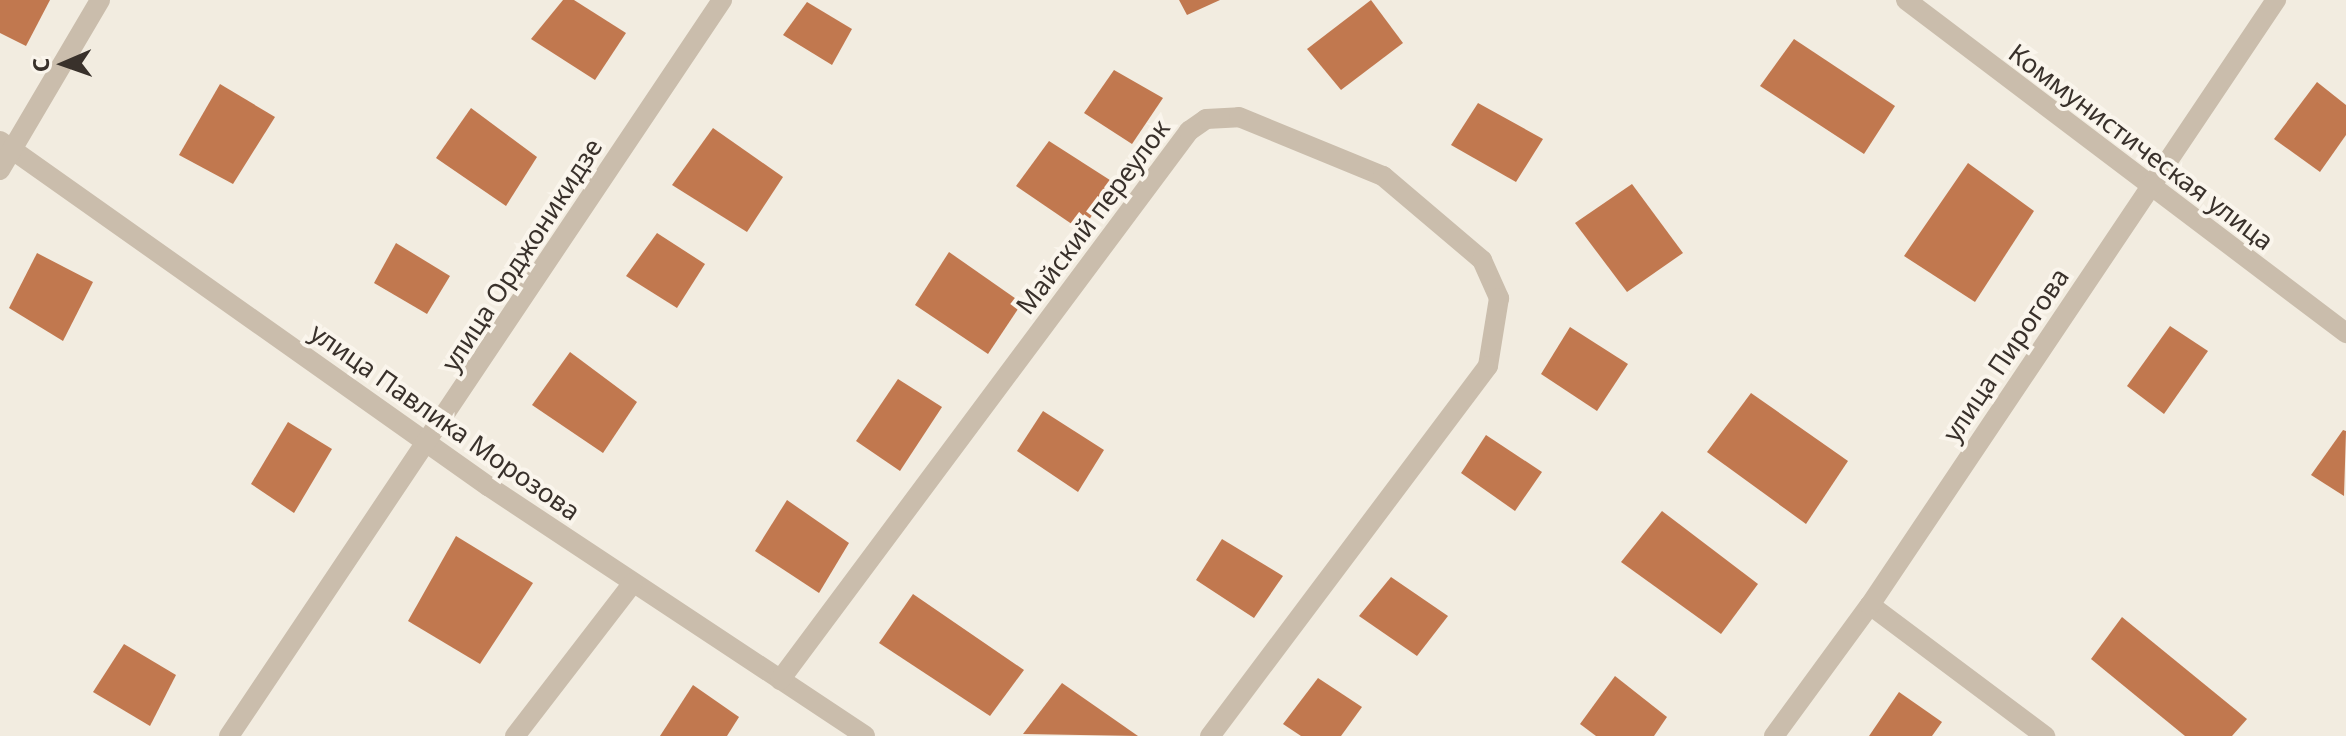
<!DOCTYPE html>
<meta charset="utf-8">
<style>
body{margin:0}
#map{position:relative;width:2346px;height:736px;overflow:hidden;background:#f2ece0;font-family:"Noto Sans",sans-serif}
div>[style]{position:absolute}
[style*='--x']{left:calc(var(--x)*1px);top:calc(var(--y)*1px);width:calc(var(--w)*1px);rotate:calc(var(--a)*1deg)}
.building>*{inset:0;background:#c1784f}
.minor>*{height:20px;margin:-10px;padding:0 10px;transform-origin:10px;border-radius:10px;background:#cabdac}
span{translate:-50% -50%;white-space:nowrap;text-align:center;line-height:1.15;-webkit-text-stroke:8px #faf5ec;paint-order:stroke}
.street-label{font-size:26px;color:#39312b}
.north{position:absolute;left:24px;top:24px;width:80px;height:80px;-webkit-text-stroke:6px #faf5ec;paint-order:stroke;rotate:268deg;font-size:22px;font-weight:700;line-height:32px;text-align:center;color:#39312b}
.north::after{content:'';display:block;margin:auto;width:28px;height:36px;background:#39312b;clip-path:polygon(50% 0,100% 100%,50% 72%,0 100%)}
</style>
<div id="map">
<div class="building">
<i style="clip-path:polygon(0 0,50px 0,26px 46px,0 33px)"></i>
<i style="clip-path:polygon(563px 0,574px 0,626px 33px,595px 80px,531px 39px)"></i>
<i style="clip-path:polygon(1179px 0,1220px 0,1187px 15px)"></i>
<i style="clip-path:polygon(1371px 0,1403px 43px,1341px 90px,1307px 49px)"></i>
<i style="clip-path:polygon(807px 2px,852px 29px,832px 65px,783px 35px)"></i>
<i style="clip-path:polygon(1794px 39px,1895px 106px,1864px 154px,1760px 86px)"></i>
<i style="clip-path:polygon(1114px 70px,1163px 98px,1132px 144px,1084px 113px)"></i>
<i style="clip-path:polygon(2317px 82px,2346px 105px,2346px 135px,2320px 172px,2274px 139px)"></i>
<i style="clip-path:polygon(220px 84px,275px 117px,233px 184px,179px 155px)"></i>
<i style="clip-path:polygon(1478px 103px,1543px 139px,1516px 182px,1451px 145px)"></i>
<i style="clip-path:polygon(471px 108px,537px 157px,506px 206px,436px 158px)"></i>
<i style="clip-path:polygon(713px 128px,783px 177px,747px 232px,672px 185px)"></i>
<i style="clip-path:polygon(1049px 141px,1113px 182px,1082px 231px,1016px 186px)"></i>
<i style="clip-path:polygon(1968px 163px,2034px 211px,1975px 302px,1904px 256px)"></i>
<i style="clip-path:polygon(1632px 184px,1683px 253px,1627px 292px,1575px 223px)"></i>
<i style="clip-path:polygon(657px 233px,705px 264px,677px 308px,626px 276px)"></i>
<i style="clip-path:polygon(396px 243px,450px 276px,427px 314px,374px 283px)"></i>
<i style="clip-path:polygon(949px 252px,1022px 303px,988px 354px,915px 305px)"></i>
<i style="clip-path:polygon(37px 253px,93px 282px,63px 341px,9px 308px)"></i>
<i style="clip-path:polygon(2170px 326px,2208px 351px,2164px 414px,2127px 386px)"></i>
<i style="clip-path:polygon(1570px 327px,1628px 364px,1597px 411px,1541px 374px)"></i>
<i style="clip-path:polygon(570px 352px,637px 402px,603px 453px,532px 405px)"></i>
<i style="clip-path:polygon(898px 379px,942px 407px,900px 471px,856px 441px)"></i>
<i style="clip-path:polygon(1751px 393px,1848px 461px,1806px 524px,1707px 452px)"></i>
<i style="clip-path:polygon(1043px 411px,1104px 450px,1078px 492px,1017px 451px)"></i>
<i style="clip-path:polygon(288px 422px,332px 449px,294px 513px,251px 484px)"></i>
<i style="clip-path:polygon(2343px 430px,2346px 431px,2344px 496px,2311px 475px)"></i>
<i style="clip-path:polygon(1486px 435px,1542px 472px,1515px 511px,1461px 473px)"></i>
<i style="clip-path:polygon(787px 500px,849px 543px,819px 593px,755px 551px)"></i>
<i style="clip-path:polygon(1662px 511px,1758px 584px,1721px 634px,1621px 562px)"></i>
<i style="clip-path:polygon(456px 536px,533px 583px,480px 664px,408px 621px)"></i>
<i style="clip-path:polygon(1222px 539px,1283px 576px,1254px 618px,1196px 580px)"></i>
<i style="clip-path:polygon(1391px 577px,1448px 616px,1417px 656px,1359px 616px)"></i>
<i style="clip-path:polygon(913px 594px,1024px 670px,990px 716px,879px 643px)"></i>
<i style="clip-path:polygon(2122px 617px,2247px 719px,2232px 736px,2185px 736px,2091px 659px)"></i>
<i style="clip-path:polygon(124px 644px,176px 675px,150px 726px,93px 692px)"></i>
<i style="clip-path:polygon(1615px 676px,1667px 717px,1654px 736px,1596px 736px,1580px 724px)"></i>
<i style="clip-path:polygon(1318px 678px,1362px 707px,1341px 736px,1301px 736px,1283px 724px)"></i>
<i style="clip-path:polygon(1062px 683px,1138px 736px,1023px 734px)"></i>
<i style="clip-path:polygon(693px 685px,739px 717px,727px 736px,660px 736px)"></i>
<i style="clip-path:polygon(1899px 692px,1942px 722px,1932px 736px,1869px 736px)"></i>
</div>
<div class="minor">
<i style="--x:1906;--y:0;--w:552;--a:37.12"></i>
<i style="--x:0;--y:141;--w:598;--a:35.26"></i>
<i style="--x:488;--y:486;--w:452;--a:33.5"></i>
<i style="--x:0;--y:170;--w:197;--a:-59.5"></i>
<i style="--x:1870;--y:605;--w:219;--a:36.8"></i>
<i style="--x:780;--y:680;--w:685;--a:-53.31"></i>
<i style="--x:1189;--y:131;--w:21;--a:-35"></i>
<i style="--x:1206;--y:119;--w:33;--a:-3"></i>
<i style="--x:1239;--y:117;--w:156;--a:22.3"></i>
<i style="--x:1383;--y:176;--w:130;--a:40.3"></i>
<i style="--x:1482;--y:260;--w:42;--a:65.9"></i>
<i style="--x:1499;--y:298;--w:69;--a:99.2"></i>
<i style="--x:1488;--y:366;--w:463;--a:126.9"></i>
<i style="--x:229;--y:736;--w:886;--a:-56.18"></i>
<i style="--x:515;--y:736;--w:193;--a:-52.4"></i>
<i style="--x:1774;--y:736;--w:162;--a:-53.8"></i>
<i style="--x:1870;--y:605;--w:729;--a:-56.14"></i>
</div>
<div class="street-label">
<span style="left:2141px;top:147px;rotate:37deg">Коммунистическая улица</span>
<span style="left:1093px;top:217px;rotate:-53deg">Майский переулок</span>
<span style="left:522px;top:255px;rotate:-57deg">улица Орджоникидзе</span>
<span style="left:2006px;top:355px;rotate:-56deg">улица Пирогова</span>
<span style="left:445px;top:422px;rotate:35deg">улица Павлика Морозова</span>
</div>
<div class="north">С</div>
</div>
